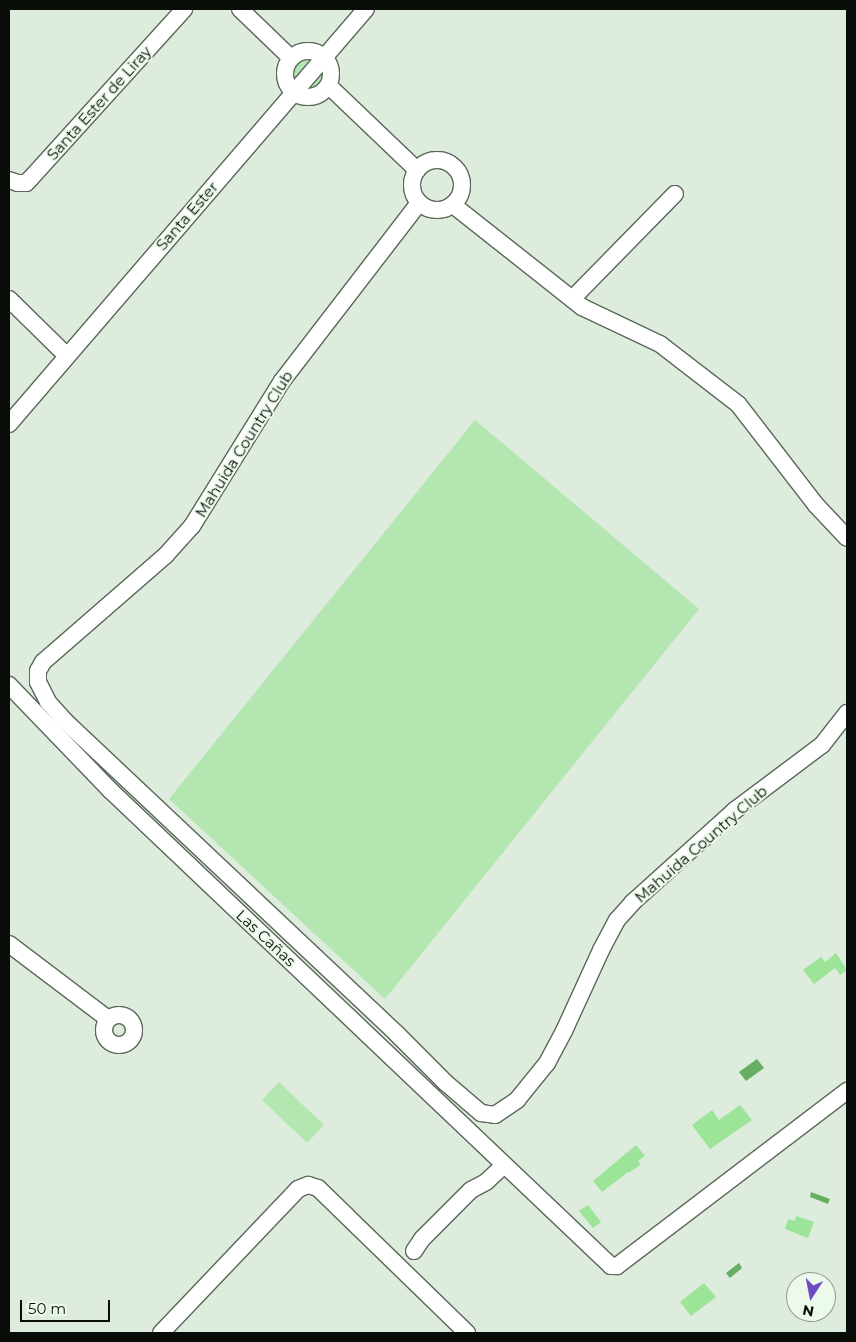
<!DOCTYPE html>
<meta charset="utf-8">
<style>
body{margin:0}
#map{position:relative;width:856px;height:1342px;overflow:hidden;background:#ddecdc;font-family:Montserrat,sans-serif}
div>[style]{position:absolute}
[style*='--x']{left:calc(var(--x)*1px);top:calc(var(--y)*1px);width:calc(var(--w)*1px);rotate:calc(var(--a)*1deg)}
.green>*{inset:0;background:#b4e6b1}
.round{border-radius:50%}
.water>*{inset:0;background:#67ae65}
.building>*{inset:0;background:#9be498}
.roads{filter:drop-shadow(1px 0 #5b685a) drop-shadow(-1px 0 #5b685a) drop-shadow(0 1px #5b685a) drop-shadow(0 -1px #5b685a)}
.minor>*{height:16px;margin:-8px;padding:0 8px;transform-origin:8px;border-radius:8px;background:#fff}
.minor>.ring{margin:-8px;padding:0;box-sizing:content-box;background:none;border:16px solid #fff;border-radius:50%}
span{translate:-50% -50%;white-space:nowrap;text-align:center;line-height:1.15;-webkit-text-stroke:4px #ebfaea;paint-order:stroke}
.street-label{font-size:15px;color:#090d08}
.frame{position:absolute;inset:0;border:10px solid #090d08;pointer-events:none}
.north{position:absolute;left:786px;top:1272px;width:50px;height:50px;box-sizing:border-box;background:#ebfaea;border:1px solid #919b90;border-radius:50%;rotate:191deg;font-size:14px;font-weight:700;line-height:20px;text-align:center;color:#090d08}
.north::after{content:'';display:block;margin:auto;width:18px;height:22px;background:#704bc3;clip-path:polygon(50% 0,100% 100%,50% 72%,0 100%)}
.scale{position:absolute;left:20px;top:1300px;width:90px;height:22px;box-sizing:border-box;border:2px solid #090d08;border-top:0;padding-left:6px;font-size:15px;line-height:18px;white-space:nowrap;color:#090d08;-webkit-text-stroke:4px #ebfaea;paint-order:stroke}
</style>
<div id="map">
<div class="green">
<i class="round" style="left:289px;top:55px;width:38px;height:38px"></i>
<i style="clip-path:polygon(475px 420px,699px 609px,385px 999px,169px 799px)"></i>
<i style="clip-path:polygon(279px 1082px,324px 1125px,307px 1143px,262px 1100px)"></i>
</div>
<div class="water">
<i style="clip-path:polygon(757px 1059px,764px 1068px,746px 1081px,739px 1072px)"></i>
<i style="clip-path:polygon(811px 1192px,830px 1199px,828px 1204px,810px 1197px)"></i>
<i style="clip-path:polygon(739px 1263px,742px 1268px,730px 1278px,726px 1273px)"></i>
</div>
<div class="building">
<i style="clip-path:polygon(836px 953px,847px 970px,840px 975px,835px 968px,814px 984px,803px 970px,821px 957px,825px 962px)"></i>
<i style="clip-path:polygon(740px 1105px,752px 1120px,710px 1149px,692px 1125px,712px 1110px,719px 1120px)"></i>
<i style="clip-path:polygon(636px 1145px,645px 1156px,638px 1161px,641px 1164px,629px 1173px,628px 1172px,602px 1192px,593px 1181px)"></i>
<i style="clip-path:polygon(588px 1205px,601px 1222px,593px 1228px,579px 1211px)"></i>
<i style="clip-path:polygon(796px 1216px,814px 1222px,808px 1238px,785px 1229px,788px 1219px,795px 1221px)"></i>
<i style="clip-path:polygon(704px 1283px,716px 1297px,691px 1316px,680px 1302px)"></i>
</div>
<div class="roads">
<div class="minor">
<i style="--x:240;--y:9;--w:71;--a:43.9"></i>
<i class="ring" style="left:285px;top:51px;width:30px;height:30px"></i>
<i style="--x:329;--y:86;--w:122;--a:43.7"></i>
<i class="ring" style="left:412px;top:160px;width:34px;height:34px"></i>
<i style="--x:9;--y:180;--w:9;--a:18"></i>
<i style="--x:18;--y:183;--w:8;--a:0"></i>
<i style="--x:26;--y:183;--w:7;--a:-45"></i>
<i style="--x:31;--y:178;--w:228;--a:-47.8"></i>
<i style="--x:419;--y:203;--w:225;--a:127.6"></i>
<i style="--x:282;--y:381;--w:171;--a:121.8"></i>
<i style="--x:192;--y:526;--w:39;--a:132"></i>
<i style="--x:166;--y:555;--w:163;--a:139"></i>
<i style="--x:43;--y:662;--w:10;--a:119"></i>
<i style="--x:38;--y:671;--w:11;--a:90"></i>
<i style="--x:38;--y:682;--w:22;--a:63"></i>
<i style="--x:48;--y:702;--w:25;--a:48"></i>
<i style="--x:65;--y:721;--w:456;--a:43.3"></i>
<i style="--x:397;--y:1034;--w:69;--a:45"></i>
<i style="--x:446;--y:1083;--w:46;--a:40.6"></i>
<i style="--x:481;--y:1113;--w:14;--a:8"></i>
<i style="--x:495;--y:1115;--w:27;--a:-34"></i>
<i style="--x:517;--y:1100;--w:48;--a:-51"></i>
<i style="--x:547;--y:1063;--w:36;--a:-62"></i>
<i style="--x:564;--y:1031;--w:89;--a:-65.4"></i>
<i style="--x:601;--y:950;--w:34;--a:-62"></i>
<i style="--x:617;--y:920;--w:24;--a:-48"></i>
<i style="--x:633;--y:902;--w:136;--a:-42"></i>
<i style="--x:734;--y:811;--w:110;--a:-36.9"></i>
<i style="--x:822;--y:745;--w:41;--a:-52"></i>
<i style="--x:453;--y:205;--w:164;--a:38.3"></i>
<i style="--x:582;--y:307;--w:86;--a:25.4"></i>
<i style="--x:660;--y:344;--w:98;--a:37.6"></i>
<i style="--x:738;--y:404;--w:128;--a:52.3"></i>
<i style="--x:816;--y:505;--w:45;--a:46.8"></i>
<i style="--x:9;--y:299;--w:81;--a:44.5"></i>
<i style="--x:572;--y:299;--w:147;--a:-45.6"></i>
<i style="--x:9;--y:424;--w:547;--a:-49.3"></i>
<i style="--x:9;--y:685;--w:146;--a:46.1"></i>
<i style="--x:110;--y:790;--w:691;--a:43.53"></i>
<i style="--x:611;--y:1266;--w:6;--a:0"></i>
<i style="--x:617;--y:1266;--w:289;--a:-37.3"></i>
<i style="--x:9;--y:944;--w:124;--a:37.1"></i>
<i class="ring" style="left:104px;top:1015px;width:14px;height:14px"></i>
<i style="--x:414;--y:1251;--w:14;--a:-56"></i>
<i style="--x:422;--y:1239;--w:69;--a:-45"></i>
<i style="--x:471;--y:1190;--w:17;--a:-28"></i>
<i style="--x:486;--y:1182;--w:25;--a:-43"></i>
<i style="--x:161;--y:1333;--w:199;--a:-46.4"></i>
<i style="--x:298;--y:1189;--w:11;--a:-22"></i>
<i style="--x:308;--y:1185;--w:10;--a:17"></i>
<i style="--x:318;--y:1188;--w:208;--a:44.2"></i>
</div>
</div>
<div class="street-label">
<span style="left:99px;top:103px;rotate:-48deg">Santa Ester de Liray</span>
<span style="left:187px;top:216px;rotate:-49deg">Santa Ester</span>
<span style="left:244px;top:444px;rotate:-58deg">Mahuida Country Club</span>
<span style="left:701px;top:844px;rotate:-41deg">Mahuida Country Club</span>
<span style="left:266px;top:938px;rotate:43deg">Las Cañas</span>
</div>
<div class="frame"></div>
<div class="north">N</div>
<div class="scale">50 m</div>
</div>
